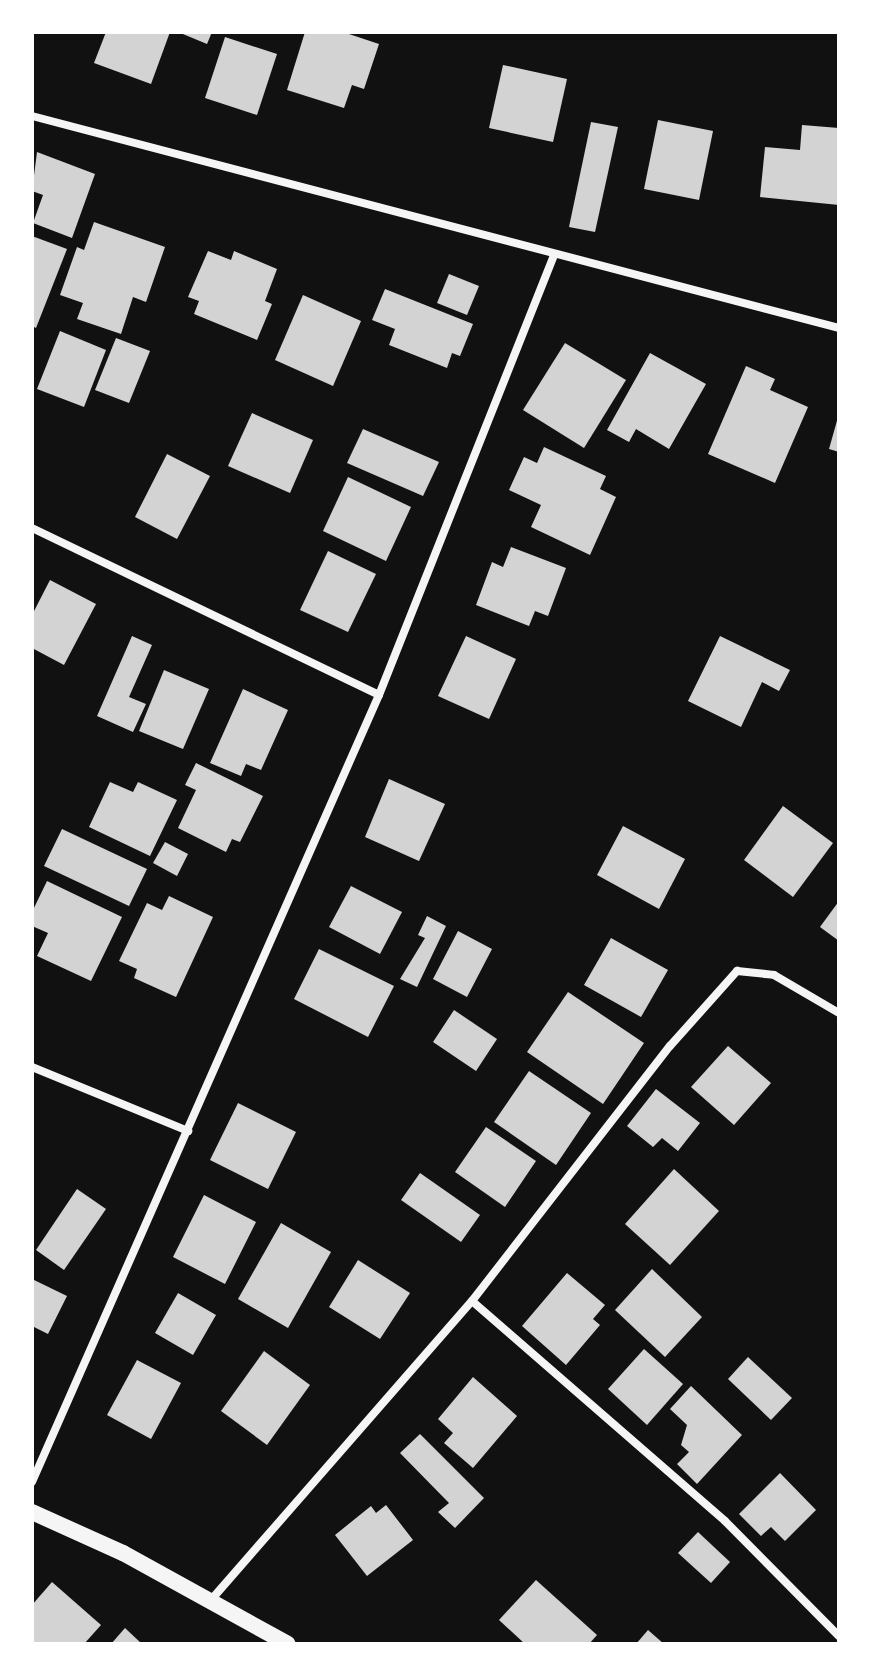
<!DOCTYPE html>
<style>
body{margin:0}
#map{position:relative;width:871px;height:1676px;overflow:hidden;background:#111;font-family:Overpass,sans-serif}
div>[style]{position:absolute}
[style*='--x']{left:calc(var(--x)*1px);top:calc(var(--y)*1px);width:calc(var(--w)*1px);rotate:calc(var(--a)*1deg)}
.building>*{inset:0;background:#d3d3d3}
.minor>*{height:8px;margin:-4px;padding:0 4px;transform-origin:4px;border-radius:4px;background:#f5f5f5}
.secondary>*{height:16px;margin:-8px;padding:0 8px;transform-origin:8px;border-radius:8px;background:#f5f5f5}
span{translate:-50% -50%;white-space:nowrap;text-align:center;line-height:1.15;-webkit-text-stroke:8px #fff;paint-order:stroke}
.frame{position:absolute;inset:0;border:34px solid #fff;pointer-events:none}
</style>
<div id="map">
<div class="building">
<i style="clip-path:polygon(106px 32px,170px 32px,151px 84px,94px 63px)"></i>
<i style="clip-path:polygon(178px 32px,212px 32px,207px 44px)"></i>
<i style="clip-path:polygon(305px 32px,343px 32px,379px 44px,364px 89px,352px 85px,344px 108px,287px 90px)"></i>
<i style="clip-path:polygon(225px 37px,277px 54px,257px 115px,205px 98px)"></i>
<i style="clip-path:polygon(503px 65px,567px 79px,553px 142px,489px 128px)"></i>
<i style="clip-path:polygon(658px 120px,713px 131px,699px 200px,644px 189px)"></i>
<i style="clip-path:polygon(591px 122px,618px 127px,595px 232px,569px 227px)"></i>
<i style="clip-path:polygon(802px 125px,839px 128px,839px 205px,760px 197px,765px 147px,800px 150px)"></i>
<i style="clip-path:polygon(37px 152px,95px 174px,72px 238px,33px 223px,43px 195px,32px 191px)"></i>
<i style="clip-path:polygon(94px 222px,165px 247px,146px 302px,133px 297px,121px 334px,77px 319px,83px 303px,60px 295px,77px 247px,84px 250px)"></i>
<i style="clip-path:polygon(32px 236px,67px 249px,36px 328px,32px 326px)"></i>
<i style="clip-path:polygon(208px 251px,231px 260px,234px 251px,277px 269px,265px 301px,272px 304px,257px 340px,194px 314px,199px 301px,188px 297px)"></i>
<i style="clip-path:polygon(449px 274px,479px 286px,467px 315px,437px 303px)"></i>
<i style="clip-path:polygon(385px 289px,473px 324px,460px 356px,452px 353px,447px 368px,389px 345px,395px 329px,372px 320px)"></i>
<i style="clip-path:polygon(303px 295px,361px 321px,333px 386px,275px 360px)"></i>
<i style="clip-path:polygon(60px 331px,106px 350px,84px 407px,37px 389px)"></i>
<i style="clip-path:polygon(116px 338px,150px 351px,129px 403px,95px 390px)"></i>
<i style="clip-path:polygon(565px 343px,626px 380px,584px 448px,523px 410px)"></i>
<i style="clip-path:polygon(650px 353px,706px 384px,669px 449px,636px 429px,629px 442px,607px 430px)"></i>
<i style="clip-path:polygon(746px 366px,775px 379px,770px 390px,808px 407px,775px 483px,708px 454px)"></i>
<i style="clip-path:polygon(252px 413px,313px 440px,290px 493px,228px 466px)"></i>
<i style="clip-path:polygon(838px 417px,839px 417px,839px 452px,829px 449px)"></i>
<i style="clip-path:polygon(363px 429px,439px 462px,423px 496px,347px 463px)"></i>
<i style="clip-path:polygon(544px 447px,606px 476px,600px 489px,616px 497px,590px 555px,531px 527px,541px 505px,509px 490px,524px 457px,537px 463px)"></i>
<i style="clip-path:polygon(167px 454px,210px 476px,177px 539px,135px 517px)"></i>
<i style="clip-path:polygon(348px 477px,411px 507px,386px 561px,323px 531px)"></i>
<i style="clip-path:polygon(511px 547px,566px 568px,548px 616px,535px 611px,529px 626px,476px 605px,492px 562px,503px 567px)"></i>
<i style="clip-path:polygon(328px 551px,376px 574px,348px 632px,300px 610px)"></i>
<i style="clip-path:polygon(50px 580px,96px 604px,64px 665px,32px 648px,32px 615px)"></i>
<i style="clip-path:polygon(132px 636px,152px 645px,129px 697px,146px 704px,133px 732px,97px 716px)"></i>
<i style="clip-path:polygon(466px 636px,516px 659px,489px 719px,438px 696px)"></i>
<i style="clip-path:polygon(720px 636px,790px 670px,779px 691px,762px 682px,741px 727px,688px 701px)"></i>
<i style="clip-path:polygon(164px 670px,209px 689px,183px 749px,139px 731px)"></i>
<i style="clip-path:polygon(243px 689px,288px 710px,261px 770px,246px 764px,241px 776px,210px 763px)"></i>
<i style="clip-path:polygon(196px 763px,263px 796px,240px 842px,232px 839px,226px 852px,178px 828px,196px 790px,185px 785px)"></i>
<i style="clip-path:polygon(389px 779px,445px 804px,419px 861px,365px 837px)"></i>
<i style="clip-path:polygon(110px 782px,133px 792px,138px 782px,177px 800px,150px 856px,89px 827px)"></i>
<i style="clip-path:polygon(783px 806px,833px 843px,793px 897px,744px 860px)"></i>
<i style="clip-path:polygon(623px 826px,685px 859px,659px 909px,597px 875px)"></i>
<i style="clip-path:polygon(62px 829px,147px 869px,129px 906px,44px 866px)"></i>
<i style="clip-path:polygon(165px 842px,188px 854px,177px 876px,153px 863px)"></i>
<i style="clip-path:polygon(47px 881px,122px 917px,91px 981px,37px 956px,48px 933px,32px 926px,32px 912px)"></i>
<i style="clip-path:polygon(351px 886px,402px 912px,380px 954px,329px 927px)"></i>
<i style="clip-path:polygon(169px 896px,213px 917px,176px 997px,134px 978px,137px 969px,119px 961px,147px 903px,162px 910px)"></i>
<i style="clip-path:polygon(839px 901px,839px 941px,820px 927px)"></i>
<i style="clip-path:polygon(427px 916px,446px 926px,417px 987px,400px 979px,425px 938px,418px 935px)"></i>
<i style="clip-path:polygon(458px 931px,492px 949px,467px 997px,433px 979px)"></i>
<i style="clip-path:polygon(611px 938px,668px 970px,641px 1017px,584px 985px)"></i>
<i style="clip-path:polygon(319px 949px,394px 986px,368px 1037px,294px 999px)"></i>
<i style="clip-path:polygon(568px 992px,644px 1043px,603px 1104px,527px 1052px)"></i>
<i style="clip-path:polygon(454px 1010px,497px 1039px,476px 1071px,433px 1042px)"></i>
<i style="clip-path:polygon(728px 1046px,771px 1083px,734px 1125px,691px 1087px)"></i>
<i style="clip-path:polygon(529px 1071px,591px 1113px,556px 1165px,494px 1122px)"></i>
<i style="clip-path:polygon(656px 1089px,700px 1123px,678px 1151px,662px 1138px,653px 1147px,627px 1126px)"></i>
<i style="clip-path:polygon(238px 1103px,296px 1132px,268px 1189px,210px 1160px)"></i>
<i style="clip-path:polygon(486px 1127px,536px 1161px,505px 1207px,455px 1172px)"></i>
<i style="clip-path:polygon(674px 1169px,719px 1211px,670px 1265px,625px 1224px)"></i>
<i style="clip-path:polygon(420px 1173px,480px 1215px,461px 1242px,401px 1200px)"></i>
<i style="clip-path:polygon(77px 1189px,106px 1209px,64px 1270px,36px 1250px)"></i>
<i style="clip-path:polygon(204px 1195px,256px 1222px,225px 1284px,173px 1257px)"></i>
<i style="clip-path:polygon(281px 1223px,331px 1252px,288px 1328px,238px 1299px)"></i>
<i style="clip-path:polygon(358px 1260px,410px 1293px,380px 1339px,329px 1307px)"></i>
<i style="clip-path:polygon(652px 1269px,702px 1317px,665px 1357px,615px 1310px)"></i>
<i style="clip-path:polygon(567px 1273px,605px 1305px,593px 1319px,600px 1325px,566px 1365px,522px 1326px)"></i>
<i style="clip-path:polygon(32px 1279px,67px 1296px,48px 1334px,32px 1326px)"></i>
<i style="clip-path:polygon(178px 1293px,216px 1315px,193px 1355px,155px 1333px)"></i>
<i style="clip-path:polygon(644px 1349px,683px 1384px,647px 1425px,608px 1389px)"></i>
<i style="clip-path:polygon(264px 1351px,310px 1385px,267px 1445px,221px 1411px)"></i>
<i style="clip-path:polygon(748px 1357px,792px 1398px,771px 1420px,728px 1379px)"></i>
<i style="clip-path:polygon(137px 1360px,181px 1383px,151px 1439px,107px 1415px)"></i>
<i style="clip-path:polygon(473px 1377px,517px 1416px,473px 1468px,444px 1443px,453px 1433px,438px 1419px)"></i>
<i style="clip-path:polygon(691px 1386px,742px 1435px,697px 1484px,677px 1464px,689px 1452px,681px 1445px,687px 1425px,670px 1409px)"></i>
<i style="clip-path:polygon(420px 1434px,484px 1498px,455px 1528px,438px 1512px,449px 1503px,400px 1453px)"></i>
<i style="clip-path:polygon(780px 1473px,816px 1510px,785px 1541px,771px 1527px,761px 1536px,739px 1514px)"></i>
<i style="clip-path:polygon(386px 1505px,413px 1540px,367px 1576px,335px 1535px,371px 1506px,376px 1513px)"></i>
<i style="clip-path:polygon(698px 1532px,730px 1562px,711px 1583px,678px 1553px)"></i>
<i style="clip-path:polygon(536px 1580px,597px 1635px,589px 1644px,525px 1644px,499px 1620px)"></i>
<i style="clip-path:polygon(52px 1582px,101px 1625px,84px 1644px,32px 1644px,32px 1605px)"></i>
<i style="clip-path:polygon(125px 1628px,142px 1644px,111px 1644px)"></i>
<i style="clip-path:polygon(648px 1630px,664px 1644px,636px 1644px)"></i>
</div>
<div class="minor">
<i style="--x:32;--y:116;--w:834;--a:14.72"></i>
<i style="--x:32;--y:528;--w:385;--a:25.7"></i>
<i style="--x:32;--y:1067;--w:169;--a:22.3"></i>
<i style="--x:472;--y:1301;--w:335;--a:41"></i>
<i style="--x:725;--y:1521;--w:162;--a:45.3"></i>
<i style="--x:32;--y:1482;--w:860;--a:-66.21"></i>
<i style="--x:379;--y:695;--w:474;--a:-68.3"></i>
<i style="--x:211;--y:1600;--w:397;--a:-48.9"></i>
<i style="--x:472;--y:1301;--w:323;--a:-52.2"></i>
<i style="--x:670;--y:1046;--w:101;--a:-48.2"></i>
<i style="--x:737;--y:971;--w:37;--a:6"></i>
<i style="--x:774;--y:975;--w:75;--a:30.3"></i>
</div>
<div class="secondary">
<i style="--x:32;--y:1512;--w:100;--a:24.3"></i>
<i style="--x:123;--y:1553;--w:188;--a:28.9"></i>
</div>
<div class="frame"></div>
</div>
